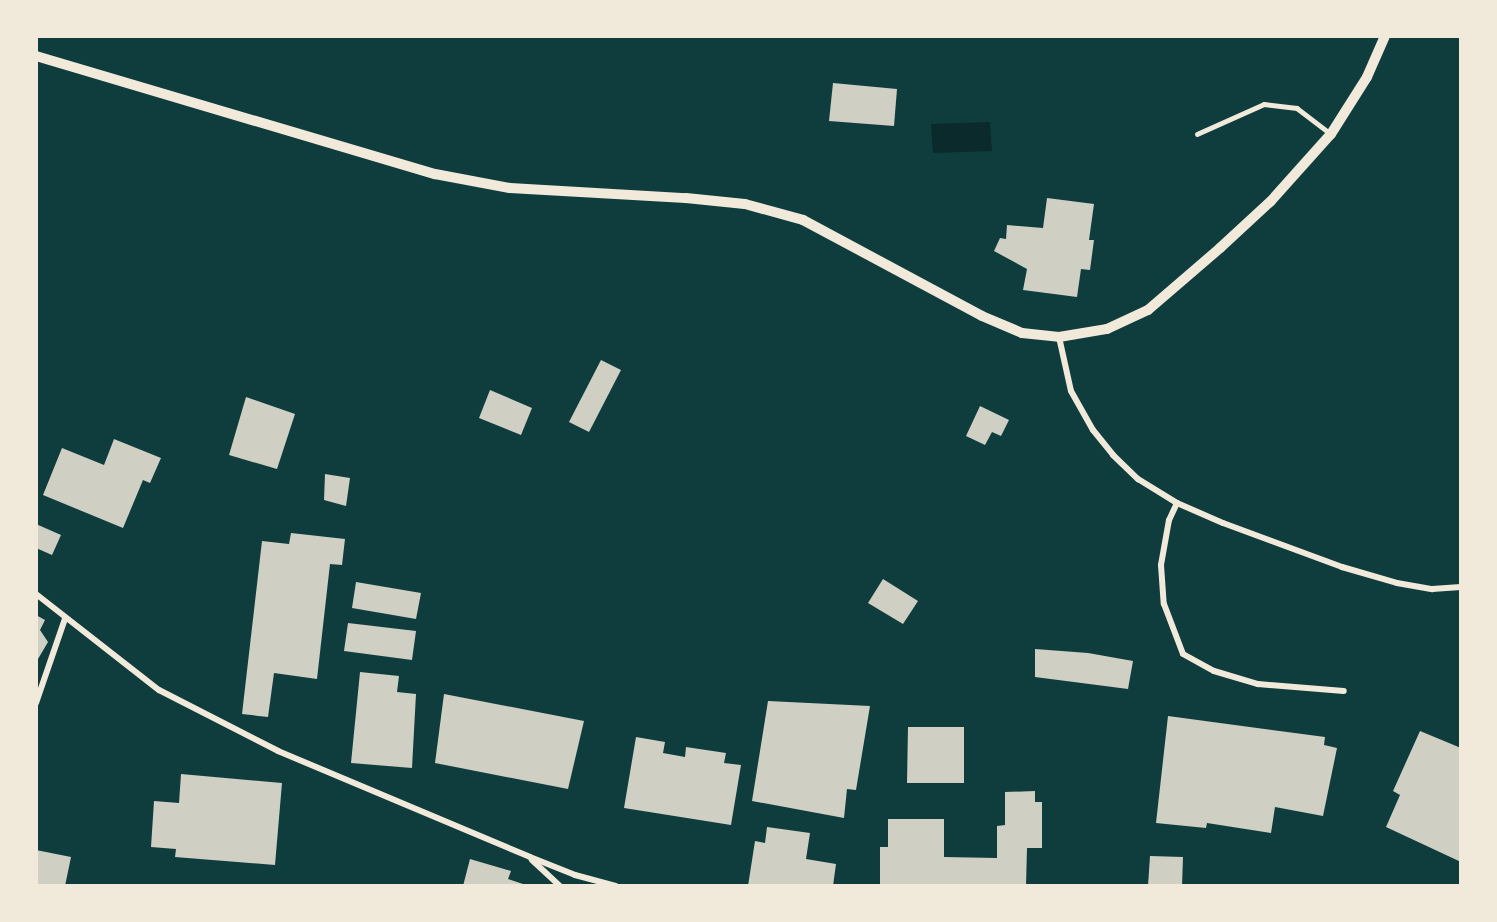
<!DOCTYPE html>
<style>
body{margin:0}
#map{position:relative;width:1497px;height:922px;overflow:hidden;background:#0f3d3e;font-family:Jost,sans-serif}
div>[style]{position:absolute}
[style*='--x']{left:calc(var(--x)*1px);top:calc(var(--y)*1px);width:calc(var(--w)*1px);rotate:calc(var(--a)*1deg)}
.water>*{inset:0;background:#0a2a2b}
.building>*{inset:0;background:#cfcfc3}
.service>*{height:4.5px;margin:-2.25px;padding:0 2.25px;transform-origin:2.25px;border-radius:2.25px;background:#f1e9da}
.minor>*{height:6px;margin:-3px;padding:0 3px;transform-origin:3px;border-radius:3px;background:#f1e9da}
.tertiary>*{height:10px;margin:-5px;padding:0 5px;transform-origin:5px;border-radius:5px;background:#f1e9da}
span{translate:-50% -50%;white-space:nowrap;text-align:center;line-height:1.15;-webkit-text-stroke:4.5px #f1e9da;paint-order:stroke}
.frame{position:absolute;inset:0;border:38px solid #f1e9da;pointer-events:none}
</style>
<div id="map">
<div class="water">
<i style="clip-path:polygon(990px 122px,992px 151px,933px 153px,931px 124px)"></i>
</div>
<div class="building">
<i style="clip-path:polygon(833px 83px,897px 89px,894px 126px,829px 121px)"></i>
<i style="clip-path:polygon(1047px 198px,1094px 204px,1089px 240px,1094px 240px,1090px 270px,1081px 269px,1077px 297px,1023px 290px,1027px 269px,994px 251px,1000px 238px,1006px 239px,1007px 225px,1043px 228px)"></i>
<i style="clip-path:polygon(601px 360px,621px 370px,589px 432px,569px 422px)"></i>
<i style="clip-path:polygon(490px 390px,532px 408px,521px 435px,479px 418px)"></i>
<i style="clip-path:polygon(246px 397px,295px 414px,277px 469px,229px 455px)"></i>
<i style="clip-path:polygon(980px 406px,1009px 420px,1001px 436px,992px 432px,985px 445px,966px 436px)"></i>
<i style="clip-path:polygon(114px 439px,161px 458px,150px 483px,143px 480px,123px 528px,43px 495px,62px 448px,104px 465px)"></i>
<i style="clip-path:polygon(325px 474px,350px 478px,346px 506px,324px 500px)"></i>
<i style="clip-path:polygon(36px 524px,61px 535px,52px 555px,36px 548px)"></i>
<i style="clip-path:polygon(291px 533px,345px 539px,342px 565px,330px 564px,317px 679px,274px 673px,268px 717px,242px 714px,262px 541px,289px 544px)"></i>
<i style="clip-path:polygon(883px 579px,918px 601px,903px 624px,868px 603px)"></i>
<i style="clip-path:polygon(356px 582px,421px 593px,416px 619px,352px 608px)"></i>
<i style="clip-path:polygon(36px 615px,45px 620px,40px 630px,48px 642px,38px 659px)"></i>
<i style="clip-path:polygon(348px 623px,416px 631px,412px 660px,344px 651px)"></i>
<i style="clip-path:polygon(1035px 649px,1088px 653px,1133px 661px,1128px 689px,1035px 677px)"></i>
<i style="clip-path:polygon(360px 672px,399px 676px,397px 692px,416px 694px,412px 768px,351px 763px)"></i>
<i style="clip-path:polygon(444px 694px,584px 721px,568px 789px,435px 763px)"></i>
<i style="clip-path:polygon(768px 701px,870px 706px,856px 790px,847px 789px,844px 818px,752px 801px)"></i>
<i style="clip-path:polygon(1168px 716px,1325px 737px,1324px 745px,1337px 748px,1323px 816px,1275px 807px,1271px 833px,1207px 823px,1206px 828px,1156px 823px)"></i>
<i style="clip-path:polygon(908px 727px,964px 727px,964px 783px,907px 783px)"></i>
<i style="clip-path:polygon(1420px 731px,1461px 748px,1461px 862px,1386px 827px,1400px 795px,1393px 791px)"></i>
<i style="clip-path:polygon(636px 737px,665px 742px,663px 753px,685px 757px,686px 747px,726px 753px,724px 763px,741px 765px,731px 825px,624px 808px)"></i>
<i style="clip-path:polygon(181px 774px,282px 783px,275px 865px,175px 857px,176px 849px,151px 847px,154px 801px,179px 803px)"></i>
<i style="clip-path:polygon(1035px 791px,1035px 802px,1042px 802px,1042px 848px,1027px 848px,1026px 886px,880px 886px,880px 847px,888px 847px,888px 819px,944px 819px,944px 857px,997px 858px,997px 826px,1005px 825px,1005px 792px)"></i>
<i style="clip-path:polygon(767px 827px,810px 833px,806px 859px,836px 864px,833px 886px,748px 886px,755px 841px,765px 843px)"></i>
<i style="clip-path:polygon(36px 850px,71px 857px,65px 886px,36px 885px)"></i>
<i style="clip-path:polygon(1150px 856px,1183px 857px,1182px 886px,1148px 886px)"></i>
<i style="clip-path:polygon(470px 859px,511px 871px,508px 879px,529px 886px,463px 886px)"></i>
</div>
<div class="service">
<i style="--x:1197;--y:134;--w:73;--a:-24.1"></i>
<i style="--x:1264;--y:104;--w:33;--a:7"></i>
<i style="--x:1297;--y:108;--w:43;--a:37.4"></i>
</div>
<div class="minor">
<i style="--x:1059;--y:337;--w:55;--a:77.5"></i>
<i style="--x:1071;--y:391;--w:45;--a:60.6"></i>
<i style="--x:1093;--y:430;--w:32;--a:51"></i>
<i style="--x:1113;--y:455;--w:35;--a:44"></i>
<i style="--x:1138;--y:479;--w:46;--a:31.6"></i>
<i style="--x:1177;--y:503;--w:50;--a:23.5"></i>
<i style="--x:1223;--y:523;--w:127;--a:20.3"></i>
<i style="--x:1342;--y:567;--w:57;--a:16.2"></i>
<i style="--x:1397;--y:583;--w:36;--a:10"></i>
<i style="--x:1432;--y:589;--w:29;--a:-4"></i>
<i style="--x:1177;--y:503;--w:19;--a:115"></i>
<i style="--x:1169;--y:520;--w:46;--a:100.1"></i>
<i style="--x:1161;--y:565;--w:39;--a:86"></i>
<i style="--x:1164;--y:604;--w:53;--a:69.2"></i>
<i style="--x:1183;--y:654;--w:35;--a:29"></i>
<i style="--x:1214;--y:671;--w:46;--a:16.5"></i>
<i style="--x:1258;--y:684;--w:86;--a:4.7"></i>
<i style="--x:36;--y:594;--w:156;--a:38"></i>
<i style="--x:159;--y:690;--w:134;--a:27.1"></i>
<i style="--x:278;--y:751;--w:273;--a:22.8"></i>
<i style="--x:530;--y:857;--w:48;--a:21.8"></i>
<i style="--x:575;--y:875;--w:42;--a:15"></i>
<i style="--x:36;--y:703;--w:89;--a:-71"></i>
<i style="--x:532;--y:860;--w:38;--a:43"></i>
</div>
<div class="tertiary">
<i style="--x:36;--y:56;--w:416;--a:16.5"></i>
<i style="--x:435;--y:174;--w:76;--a:10.6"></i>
<i style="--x:510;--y:188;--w:176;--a:3.3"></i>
<i style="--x:686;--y:198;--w:59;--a:5.8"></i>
<i style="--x:745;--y:204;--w:60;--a:15.4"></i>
<i style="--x:803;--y:220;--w:203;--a:28.2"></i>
<i style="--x:982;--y:316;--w:43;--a:23"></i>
<i style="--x:1022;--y:333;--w:37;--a:6"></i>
<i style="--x:1059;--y:337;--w:49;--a:-9.5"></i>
<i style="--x:1107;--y:329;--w:45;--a:-24.9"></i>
<i style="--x:1148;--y:310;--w:95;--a:-40.7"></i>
<i style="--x:1220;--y:248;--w:69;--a:-42.7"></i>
<i style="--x:1271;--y:201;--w:90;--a:-48.2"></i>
<i style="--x:1331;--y:134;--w:67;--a:-57.7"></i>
<i style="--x:1367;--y:77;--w:45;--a:-66.3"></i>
</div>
<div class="frame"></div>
</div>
